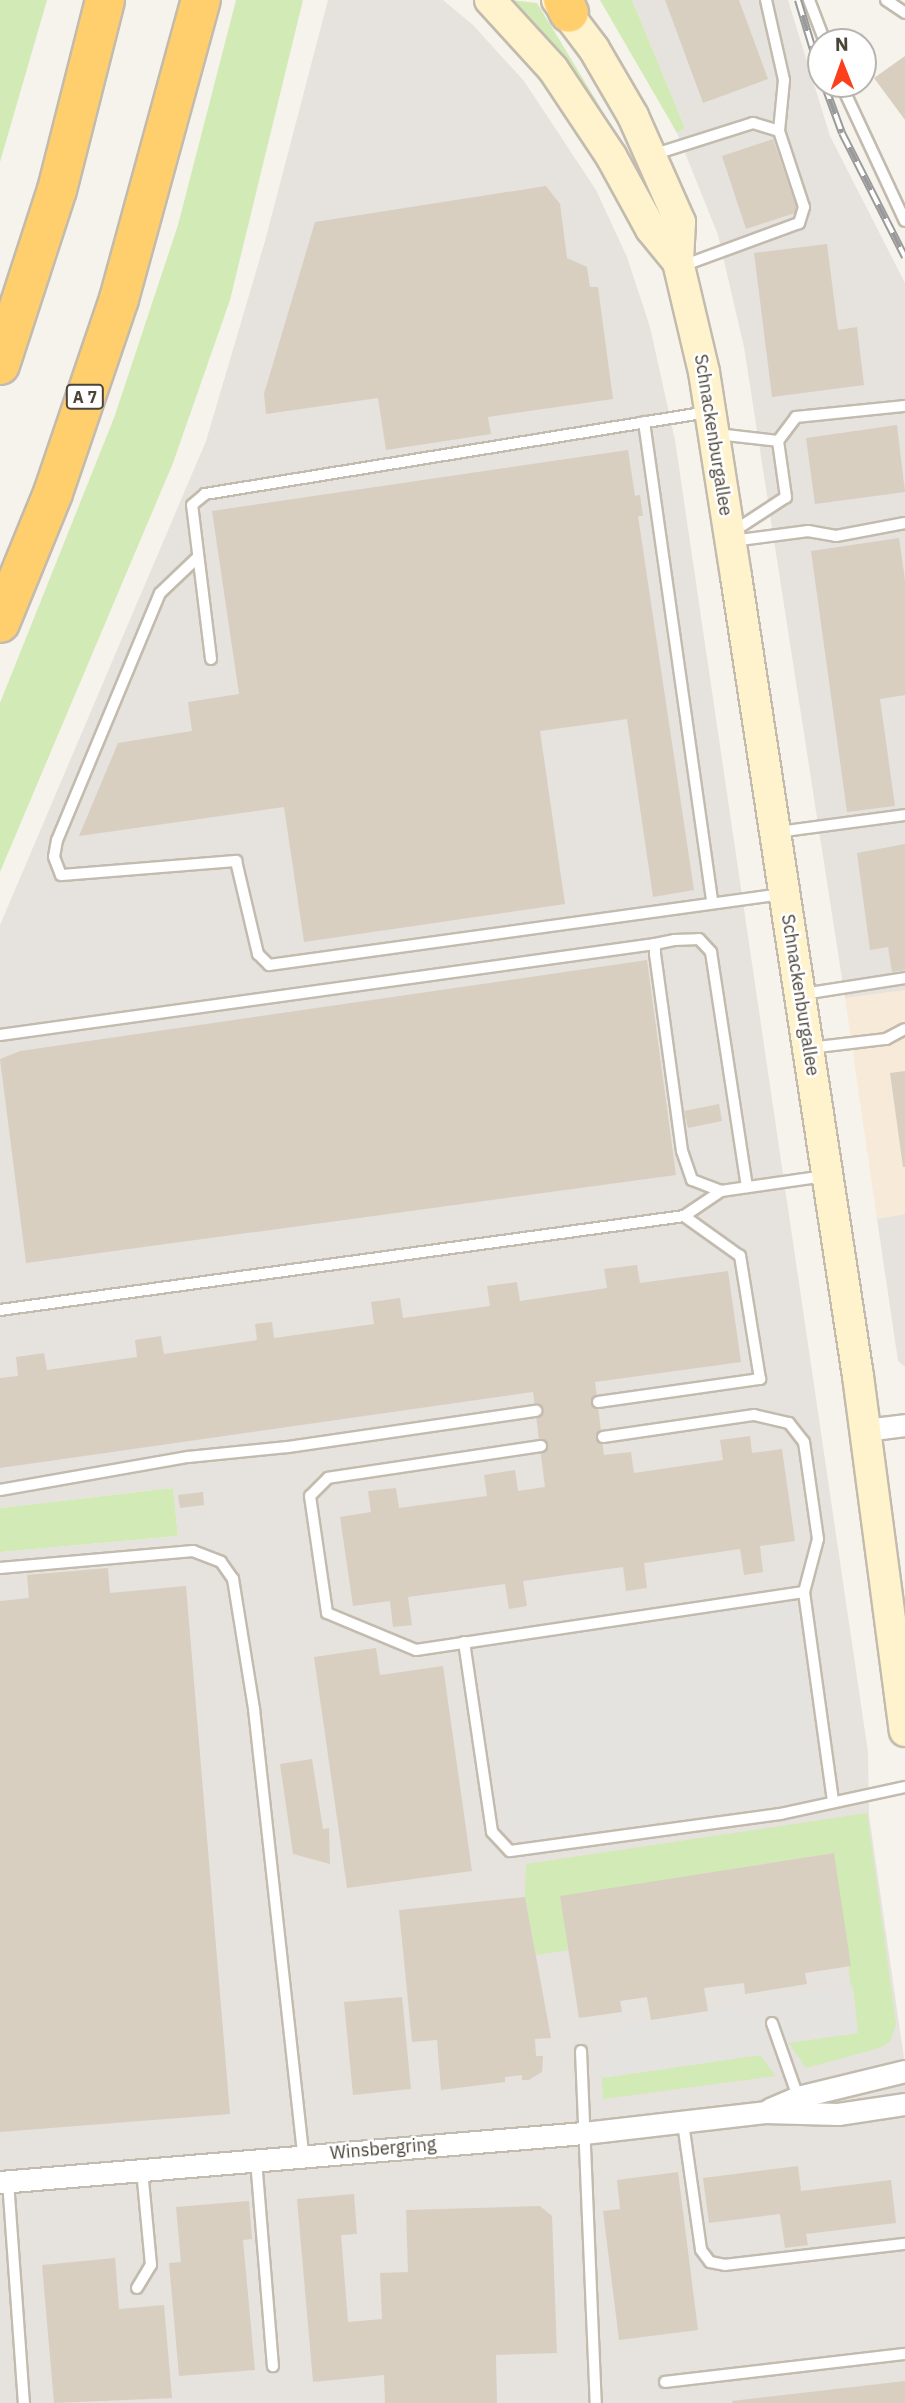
<!DOCTYPE html>
<style>
body{margin:0}
#map{position:relative;width:905px;height:2403px;overflow:hidden;background:#f6f3ec;font-family:"IBM Plex Sans",sans-serif}
div>[style]{position:absolute}
[style*='--x']{left:calc(var(--x)*1px);top:calc(var(--y)*1px);width:calc(var(--w)*1px);rotate:calc(var(--a)*1deg)}
.commercial>*{inset:0;background:#f7ead8}
.industrial>*{inset:0;background:#e6e2dd}
.green>*{inset:0;background:#d2eab5}
.parking>*{inset:0;background:#e5e3e0}
.building>*{inset:0;background:#d8cfc1}
.roads{filter:drop-shadow(2px 0 #c2bbae) drop-shadow(-2px 0 #c2bbae) drop-shadow(0 2px #c2bbae) drop-shadow(0 -2px #c2bbae)}
.lane>*{height:10px;margin:-5px;padding:0 5px;transform-origin:5px;border-radius:5px;background:#fff}
.street>*{height:21px;margin:-10.5px;padding:0 10.5px;transform-origin:10.5px;border-radius:10.5px;background:#fff}
.secondary>*{height:30px;margin:-15px;padding:0 15px;transform-origin:15px;border-radius:15px;background:#fff3cd}
.highway>*{height:38px;margin:-19px;padding:0 19px;transform-origin:19px;border-radius:19px;background:#ffcf6e}
.rail>*{height:8px;margin-top:-4px;transform-origin:0;background:repeating-linear-gradient(90deg,#fff 0 16px,#9a9a9a 0 32px);box-sizing:border-box;border-block:2px solid #9a9a9a}
span{translate:-50% -50%;white-space:nowrap;text-align:center;line-height:1.15;-webkit-text-stroke:5px #fff;paint-order:stroke}
.shield-label span{padding:2px 5px;background:#fff;border:2px solid;border-radius:5px;-webkit-text-stroke-width:0}
.shield-label{font-size:16px;color:#4b4439;font-weight:700}
.street-label{font-size:18px;color:#4b4439}
.north{position:absolute;left:807px;top:28px;width:70px;height:70px;box-sizing:border-box;background:#fff;border:2px solid #b7b4b0;border-radius:50%;rotate:359deg;font-size:19px;font-weight:700;line-height:28px;text-align:center;color:#4b4439}
.north::after{content:'';display:block;margin:auto;width:24px;height:32px;background:#fc3f1d;clip-path:polygon(50% 0,100% 100%,50% 72%,0 100%)}
</style>
<div id="map">
<div class="commercial">
<i style="clip-path:polygon(905px 990px,905px 1214px,877px 1219px,845px 998px)"></i>
</div>
<div class="industrial">
<i style="clip-path:polygon(328px 0,443px 0,473px 25px,524px 81px,596px 190px,627px 257px,650px 327px,675px 440px,868px 1752px,869px 1815px,905px 2065px,905px 2403px,0 2403px,0 1552px,178px 1536px,173px 1488px,0 1508px,0 925px,206px 441px,265px 241px)"></i>
<i style="clip-path:polygon(632px 0,788px 0,830px 136px,905px 283px,905px 990px,845px 998px,744px 347px,718px 235px,677px 133px,685px 128px)"></i>
<i style="clip-path:polygon(905px 1214px,905px 1367px,898px 1361px,877px 1219px)"></i>
</div>
<div class="green">
<i style="clip-path:polygon(0 0,47px 0,0 162px)"></i>
<i style="clip-path:polygon(236px 0,303px 0,230px 300px,173px 463px,0 872px,0 703px,114px 418px,178px 225px)"></i>
<i style="clip-path:polygon(511px 0,537px 3px,605px 115px,559px 52px)"></i>
<i style="clip-path:polygon(600px 0,632px 0,685px 128px,677px 133px)"></i>
<i style="clip-path:polygon(173px 1488px,178px 1536px,0 1552px,0 1508px)"></i>
<i style="clip-path:polygon(867px 1813px,896px 2024px,890px 2042px,879px 2048px,806px 2068px,789px 2043px,857px 2032px,834px 1853px,561px 1896px,569px 1950px,536px 1955px,525px 1897px,526px 1864px)"></i>
<i style="clip-path:polygon(760px 2055px,776px 2076px,603px 2099px,602px 2078px)"></i>
</div>
<div class="parking">
<i style="clip-path:polygon(794px 1600px,823px 1797px,535px 1840px,506px 1831px,478px 1648px)"></i>
<i style="clip-path:polygon(853px 1987px,858px 2033px,789px 2043px,760px 2055px,602px 2078px,594px 2030px)"></i>
</div>
<div class="building">
<i style="clip-path:polygon(665px 0,739px 0,768px 79px,703px 103px)"></i>
<i style="clip-path:polygon(905px 56px,905px 120px,874px 78px)"></i>
<i style="clip-path:polygon(773px 139px,798px 212px,746px 229px,722px 156px)"></i>
<i style="clip-path:polygon(546px 186px,560px 204px,567px 258px,587px 267px,590px 287px,598px 287px,613px 399px,488px 417px,491px 434px,386px 450px,378px 398px,266px 414px,264px 394px,315px 222px)"></i>
<i style="clip-path:polygon(827px 244px,838px 330px,857px 327px,864px 385px,772px 397px,754px 253px)"></i>
<i style="clip-path:polygon(897px 425px,905px 492px,815px 504px,806px 438px)"></i>
<i style="clip-path:polygon(628px 450px,635px 496px,640px 495px,643px 516px,638px 516px,694px 890px,653px 897px,627px 719px,540px 731px,565px 904px,304px 942px,284px 807px,79px 836px,118px 743px,192px 731px,188px 702px,239px 694px,212px 511px)"></i>
<i style="clip-path:polygon(899px 538px,905px 580px,905px 695px,880px 699px,895px 806px,847px 812px,811px 551px)"></i>
<i style="clip-path:polygon(905px 844px,905px 970px,892px 972px,888px 947px,870px 950px,857px 853px)"></i>
<i style="clip-path:polygon(647px 960px,676px 1175px,26px 1263px,0 1059px,20px 1051px)"></i>
<i style="clip-path:polygon(905px 1071px,905px 1167px,903px 1167px,890px 1073px)"></i>
<i style="clip-path:polygon(719px 1104px,722px 1121px,688px 1128px,684px 1111px)"></i>
<i style="clip-path:polygon(637px 1265px,640px 1283px,728px 1271px,741px 1362px,595px 1382px,604px 1455px,631px 1452px,634px 1473px,723px 1460px,720px 1440px,750px 1436px,752px 1453px,782px 1449px,795px 1541px,760px 1546px,763px 1572px,744px 1575px,740px 1549px,644px 1563px,647px 1588px,626px 1591px,623px 1567px,523px 1581px,527px 1606px,509px 1609px,505px 1584px,408px 1597px,412px 1625px,393px 1627px,390px 1601px,353px 1606px,340px 1517px,371px 1512px,368px 1491px,396px 1488px,399px 1508px,487px 1496px,484px 1475px,515px 1470px,518px 1491px,545px 1487px,533px 1392px,0 1468px,0 1378px,18px 1376px,16px 1357px,44px 1353px,47px 1370px,137px 1357px,135px 1340px,161px 1336px,164px 1354px,257px 1340px,255px 1324px,272px 1322px,274px 1338px,374px 1324px,371px 1302px,400px 1298px,403px 1318px,490px 1306px,487px 1286px,517px 1282px,520px 1301px,607px 1288px,604px 1269px)"></i>
<i style="clip-path:polygon(203px 1492px,204px 1505px,180px 1508px,178px 1495px)"></i>
<i style="clip-path:polygon(108px 1568px,110px 1593px,186px 1586px,230px 2114px,0 2132px,0 1601px,29px 1598px,27px 1575px)"></i>
<i style="clip-path:polygon(376px 1648px,380px 1675px,443px 1666px,472px 1871px,347px 1888px,314px 1657px)"></i>
<i style="clip-path:polygon(312px 1759px,323px 1829px,329px 1828px,330px 1864px,293px 1854px,280px 1764px)"></i>
<i style="clip-path:polygon(834px 1853px,851px 1966px,805px 1973px,807px 1984px,745px 1994px,744px 1983px,704px 1988px,708px 2011px,651px 2020px,647px 1997px,620px 2001px,622px 2012px,579px 2018px,560px 1896px)"></i>
<i style="clip-path:polygon(525px 1897px,551px 2038px,535px 2039px,536px 2056px,543px 2056px,542px 2072px,529px 2080px,522px 2080px,522px 2075px,505px 2077px,505px 2082px,441px 2090px,437px 2040px,412px 2042px,399px 1910px)"></i>
<i style="clip-path:polygon(402px 1997px,411px 2089px,353px 2095px,344px 2002px)"></i>
<i style="clip-path:polygon(798px 2166px,801px 2191px,891px 2180px,896px 2223px,806px 2234px,808px 2245px,785px 2248px,780px 2214px,709px 2223px,703px 2178px)"></i>
<i style="clip-path:polygon(678px 2172px,698px 2330px,619px 2340px,603px 2211px,620px 2209px,617px 2180px)"></i>
<i style="clip-path:polygon(354px 2194px,357px 2234px,341px 2235px,348px 2322px,382px 2319px,380px 2273px,408px 2272px,406px 2210px,540px 2206px,552px 2216px,557px 2353px,496px 2355px,497px 2403px,385px 2403px,384px 2375px,313px 2382px,297px 2199px)"></i>
<i style="clip-path:polygon(249px 2201px,252px 2239px,243px 2240px,255px 2370px,179px 2376px,169px 2263px,181px 2262px,176px 2207px)"></i>
<i style="clip-path:polygon(115px 2258px,119px 2309px,164px 2305px,172px 2398px,54px 2403px,42px 2265px)"></i>
<i style="clip-path:polygon(905px 2381px,905px 2403px,733px 2403px,732px 2401px)"></i>
</div>
<div class="roads">
<div class="lane">
<i style="--x:766;--y:0;--w:82;--a:77.3"></i>
<i style="--x:784;--y:80;--w:51;--a:95.6"></i>
<i style="--x:809;--y:0;--w:45;--a:69.1"></i>
<i style="--x:886;--y:0;--w:23;--a:34"></i>
<i style="--x:841;--y:84;--w:151;--a:65"></i>
<i style="--x:652;--y:155;--w:106;--a:-17.6"></i>
<i style="--x:753;--y:123;--w:27;--a:17"></i>
<i style="--x:779;--y:131;--w:80;--a:71.8"></i>
<i style="--x:804;--y:207;--w:17;--a:107"></i>
<i style="--x:799;--y:223;--w:125;--a:159.8"></i>
<i style="--x:644;--y:422;--w:485;--a:81.9"></i>
<i style="--x:717;--y:434;--w:61;--a:6.5"></i>
<i style="--x:778;--y:441;--w:57;--a:81.9"></i>
<i style="--x:786;--y:497;--w:66;--a:146.8"></i>
<i style="--x:778;--y:441;--w:30;--a:-53"></i>
<i style="--x:796;--y:417;--w:110;--a:-5.8"></i>
<i style="--x:732;--y:541;--w:77;--a:-7.5"></i>
<i style="--x:808;--y:531;--w:28;--a:10"></i>
<i style="--x:836;--y:536;--w:70;--a:-10.7"></i>
<i style="--x:198;--y:557;--w:52;--a:136.5"></i>
<i style="--x:160;--y:593;--w:268;--a:112.6"></i>
<i style="--x:57;--y:840;--w:17;--a:100"></i>
<i style="--x:54;--y:857;--w:19;--a:69"></i>
<i style="--x:61;--y:875;--w:176;--a:-4.6"></i>
<i style="--x:236;--y:861;--w:96;--a:76.7"></i>
<i style="--x:258;--y:954;--w:16;--a:45"></i>
<i style="--x:269;--y:965;--w:518;--a:-7.88"></i>
<i style="--x:211;--y:659;--w:155;--a:-97"></i>
<i style="--x:192;--y:505;--w:17;--a:-40"></i>
<i style="--x:205;--y:494;--w:510;--a:-9.26"></i>
<i style="--x:778;--y:832;--w:128;--a:-7.6"></i>
<i style="--x:803;--y:994;--w:103;--a:-8.9"></i>
<i style="--x:0;--y:1035;--w:661;--a:-7.91"></i>
<i style="--x:809;--y:1048;--w:78;--a:-6.7"></i>
<i style="--x:886;--y:1039;--w:21;--a:-28"></i>
<i style="--x:721;--y:1191;--w:31;--a:-159"></i>
<i style="--x:692;--y:1180;--w:31;--a:-109"></i>
<i style="--x:682;--y:1151;--w:199;--a:-97.8"></i>
<i style="--x:655;--y:954;--w:10;--a:-90"></i>
<i style="--x:655;--y:944;--w:19;--a:-12"></i>
<i style="--x:674;--y:940;--w:25;--a:-2"></i>
<i style="--x:699;--y:939;--w:18;--a:47"></i>
<i style="--x:711;--y:952;--w:238;--a:81.3"></i>
<i style="--x:0;--y:1310;--w:690;--a:-7.82"></i>
<i style="--x:684;--y:1216;--w:45;--a:-34"></i>
<i style="--x:721;--y:1191;--w:105;--a:-8.2"></i>
<i style="--x:598;--y:1402;--w:164;--a:-8.1"></i>
<i style="--x:760;--y:1379;--w:125;--a:-99.2"></i>
<i style="--x:740;--y:1256;--w:69;--a:-144.5"></i>
<i style="--x:603;--y:1437;--w:153;--a:-8.3"></i>
<i style="--x:754;--y:1415;--w:36;--a:13"></i>
<i style="--x:789;--y:1423;--w:24;--a:52"></i>
<i style="--x:804;--y:1442;--w:98;--a:81.8"></i>
<i style="--x:818;--y:1539;--w:55;--a:104.8"></i>
<i style="--x:541;--y:1446;--w:215;--a:171.5"></i>
<i style="--x:328;--y:1478;--w:25;--a:135"></i>
<i style="--x:310;--y:1496;--w:118;--a:81.7"></i>
<i style="--x:327;--y:1613;--w:96;--a:22.6"></i>
<i style="--x:416;--y:1650;--w:392;--a:-8.5"></i>
<i style="--x:804;--y:1592;--w:212;--a:82.1"></i>
<i style="--x:0;--y:1490;--w:191;--a:-10"></i>
<i style="--x:188;--y:1457;--w:100;--a:-5.7"></i>
<i style="--x:288;--y:1447;--w:251;--a:-8.3"></i>
<i style="--x:0;--y:1568;--w:194;--a:-5"></i>
<i style="--x:193;--y:1551;--w:30;--a:21"></i>
<i style="--x:221;--y:1562;--w:21;--a:55"></i>
<i style="--x:233;--y:1579;--w:132;--a:80.8"></i>
<i style="--x:254;--y:1709;--w:450;--a:83.7"></i>
<i style="--x:464;--y:1642;--w:192;--a:81.6"></i>
<i style="--x:492;--y:1832;--w:26;--a:47"></i>
<i style="--x:510;--y:1851;--w:273;--a:-7.8"></i>
<i style="--x:780;--y:1814;--w:128;--a:-12.2"></i>
<i style="--x:772;--y:2023;--w:78;--a:70.6"></i>
<i style="--x:581;--y:2051;--w:352;--a:87.6"></i>
<i style="--x:683;--y:2123;--w:128;--a:81.9"></i>
<i style="--x:701;--y:2250;--w:15;--a:53"></i>
<i style="--x:710;--y:2262;--w:15;--a:11"></i>
<i style="--x:725;--y:2265;--w:181;--a:-6.7"></i>
<i style="--x:256;--y:2160;--w:207;--a:85.3"></i>
<i style="--x:8;--y:2181;--w:223;--a:85.9"></i>
<i style="--x:137;--y:2288;--w:27;--a:-59"></i>
<i style="--x:151;--y:2265;--w:96;--a:-95.4"></i>
<i style="--x:665;--y:2382;--w:242;--a:-6.7"></i>
</div>
<div class="street">
<i style="--x:865;--y:1430;--w:40;--a:-7.1"></i>
<i style="--x:770;--y:2109;--w:30;--a:-23"></i>
<i style="--x:798;--y:2097;--w:110;--a:-13.7"></i>
<i style="--x:0;--y:2182;--w:586;--a:-4.8"></i>
<i style="--x:584;--y:2133;--w:182;--a:-6.6"></i>
<i style="--x:765;--y:2112;--w:73;--a:1.6"></i>
<i style="--x:838;--y:2114;--w:68;--a:-8.5"></i>
</div>
<div class="secondary">
<i style="--x:490;--y:0;--w:93;--a:47.6"></i>
<i style="--x:553;--y:69;--w:105;--a:56.3"></i>
<i style="--x:611;--y:156;--w:83;--a:61.3"></i>
<i style="--x:651;--y:229;--w:43;--a:50.7"></i>
<i style="--x:557;--y:0;--w:61;--a:52.9"></i>
<i style="--x:594;--y:49;--w:78;--a:59.8"></i>
<i style="--x:633;--y:116;--w:116;--a:66.1"></i>
<i style="--x:680;--y:222;--w:40;--a:92.9"></i>
<i style="--x:678;--y:262;--w:113;--a:76.7"></i>
<i style="--x:704;--y:372;--w:206;--a:81.1"></i>
<i style="--x:736;--y:576;--w:809;--a:81.33"></i>
<i style="--x:858;--y:1376;--w:358;--a:82.5"></i>
</div>
<div class="highway">
<i style="--x:563;--y:0;--w:14;--a:65"></i>
<i style="--x:0;--y:365;--w:184;--a:-72"></i>
<i style="--x:57;--y:190;--w:196;--a:-75.8"></i>
<i style="--x:0;--y:623;--w:140;--a:-67.8"></i>
<i style="--x:53;--y:493;--w:205;--a:-71.2"></i>
<i style="--x:119;--y:299;--w:310;--a:-74.7"></i>
</div>
</div>
<div class="rail">
<i style="--x:798;--y:0;--w:79;--a:73.2"></i>
<i style="--x:824;--y:84;--w:52;--a:69.8"></i>
<i style="--x:842;--y:133;--w:139;--a:63.1"></i>
</div>
<div class="shield-label">
<span style="left:85px;top:397px">A 7</span>
</div>
<div class="street-label">
<span style="left:713px;top:435px;rotate:81deg">Schnackenburgallee</span>
<span style="left:800px;top:995px;rotate:81deg">Schnackenburgallee</span>
<span style="left:383px;top:2149px;rotate:-5deg">Winsbergring</span>
</div>
<div class="north">N</div>
</div>
